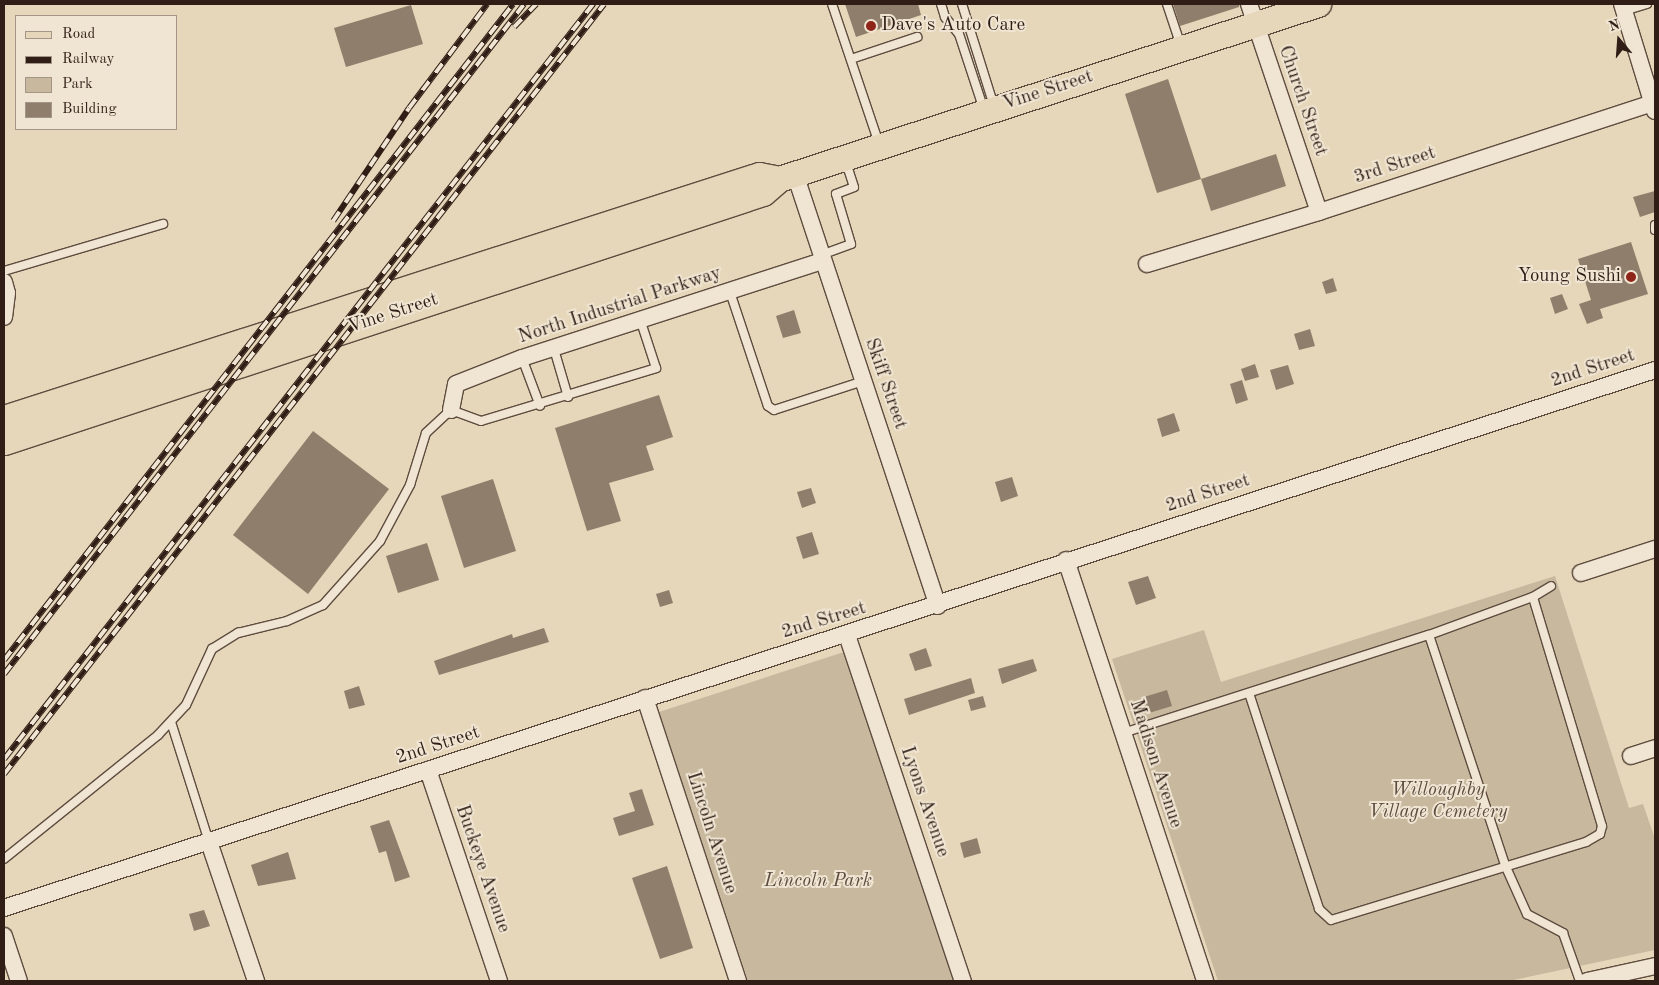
<!DOCTYPE html>
<style>
body{margin:0}
#map{position:relative;width:1659px;height:985px;overflow:hidden;background:#e6d7ba;font-family:"Old Standard TT",serif}
div>[style]{position:absolute}
[style*='--x']{left:calc(var(--x)*1px);top:calc(var(--y)*1px);width:calc(var(--w)*1px);rotate:calc(var(--a)*1deg)}
.green>*{inset:0;background:#c7b89e}
.building>*{inset:0;background:#8f7e6b}
.roads{filter:drop-shadow(1px 0 #5e4c3f) drop-shadow(-1px 0 #5e4c3f) drop-shadow(0 1px #5e4c3f) drop-shadow(0 -1px #5e4c3f)}
.service>*{height:8px;margin:-4px;padding:0 4px;transform-origin:4px;border-radius:4px;background:#efe5d2}
.minor>*{height:16px;margin:-8px;padding:0 8px;transform-origin:8px;border-radius:8px;background:#efe5d2}
.primary>*{height:25px;margin:-12.5px;padding:0 12.5px;transform-origin:12.5px;border-radius:12.5px;background:#e6d7ba}
.rail>*{height:5.5px;margin-top:-2.75px;transform-origin:0;background:repeating-linear-gradient(90deg,#efe5d2 0 11px,#301e16 0 22px);box-sizing:border-box;border-block:1px solid #301e16}
.dots>*{width:14px;height:14px;translate:-50% -50%;box-sizing:border-box;border:2px solid #efe5d2;border-radius:50%}
span{translate:-50% -50%;white-space:nowrap;text-align:center;line-height:1.15;-webkit-text-stroke:4px #efe5d2;paint-order:stroke}
.poi-label{font-size:19px;color:#301e16}
.left{translate:0 -50%;text-align:left}
.right{translate:-100% -50%;text-align:right}
.street-label{font-size:19px;color:#301e16}
.park-label{font-size:19px;color:#5d4c3f;font-style:italic}
.frame{position:absolute;inset:0;border:5px solid #301e16;pointer-events:none}
.legend{position:absolute;left:15px;top:15px;width:162px;height:115px;box-sizing:border-box;background:#efe5d2;border:1px solid #a39587;margin:0;padding:6px 9px;list-style:none;font-size:15px;color:#301e16}
.legend li{display:flex;align-items:center;gap:10px;height:25px}
.legend b{width:25px;border:1px solid #a39587}
.north{position:absolute;left:1594px;top:15px;width:50px;height:50px;-webkit-text-stroke:4px #efe5d2;paint-order:stroke;rotate:342deg;font-size:14px;font-weight:700;line-height:20px;text-align:center;color:#301e16}
.north::after{content:'';display:block;margin:auto;width:18px;height:22px;background:#301e16;clip-path:polygon(50% 0,100% 100%,50% 72%,0 100%)}
</style>
<div id="map">
<div class="green">
<i style="clip-path:polygon(1555px 576px,1629px 808px,1643px 804px,1655px 839px,1655px 950px,1509px 981px,1218px 981px,1112px 659px,1204px 630px,1221px 682px)"></i>
<i style="clip-path:polygon(844px 652px,954px 981px,748px 981px,659px 712px)"></i>
</div>
<div class="building">
<i style="clip-path:polygon(845px 4px,918px 4px,921px 15px,856px 37px)"></i>
<i style="clip-path:polygon(1173px 4px,1239px 4px,1239px 7px,1180px 26px)"></i>
<i style="clip-path:polygon(411px 5px,423px 44px,346px 67px,334px 28px)"></i>
<i style="clip-path:polygon(1168px 79px,1201px 179px,1157px 193px,1125px 94px)"></i>
<i style="clip-path:polygon(1276px 154px,1286px 186px,1211px 211px,1201px 179px)"></i>
<i style="clip-path:polygon(1655px 191px,1655px 212px,1640px 217px,1633px 197px)"></i>
<i style="clip-path:polygon(1631px 242px,1648px 294px,1600px 309px,1603px 318px,1587px 324px,1579px 304px,1591px 300px,1578px 259px)"></i>
<i style="clip-path:polygon(1333px 278px,1337px 291px,1326px 294px,1322px 282px)"></i>
<i style="clip-path:polygon(1562px 294px,1568px 309px,1555px 314px,1550px 298px)"></i>
<i style="clip-path:polygon(794px 310px,801px 333px,783px 338px,776px 316px)"></i>
<i style="clip-path:polygon(1310px 329px,1315px 346px,1299px 350px,1294px 334px)"></i>
<i style="clip-path:polygon(1255px 364px,1259px 377px,1245px 381px,1241px 369px)"></i>
<i style="clip-path:polygon(1288px 365px,1294px 384px,1276px 390px,1270px 370px)"></i>
<i style="clip-path:polygon(1242px 380px,1248px 400px,1236px 404px,1230px 384px)"></i>
<i style="clip-path:polygon(659px 395px,673px 437px,646px 446px,654px 470px,609px 483px,621px 521px,587px 531px,555px 428px)"></i>
<i style="clip-path:polygon(1174px 413px,1180px 431px,1162px 437px,1157px 419px)"></i>
<i style="clip-path:polygon(313px 431px,389px 489px,308px 594px,233px 535px)"></i>
<i style="clip-path:polygon(1012px 477px,1018px 496px,1001px 502px,995px 482px)"></i>
<i style="clip-path:polygon(493px 479px,516px 551px,464px 568px,441px 496px)"></i>
<i style="clip-path:polygon(811px 488px,816px 503px,802px 508px,797px 492px)"></i>
<i style="clip-path:polygon(812px 532px,819px 554px,803px 559px,796px 537px)"></i>
<i style="clip-path:polygon(427px 543px,439px 580px,398px 593px,386px 556px)"></i>
<i style="clip-path:polygon(1148px 576px,1156px 598px,1136px 605px,1128px 582px)"></i>
<i style="clip-path:polygon(669px 590px,673px 603px,660px 607px,656px 594px)"></i>
<i style="clip-path:polygon(544px 628px,549px 642px,439px 675px,434px 661px,512px 634px,513px 638px)"></i>
<i style="clip-path:polygon(926px 648px,932px 666px,915px 671px,909px 654px)"></i>
<i style="clip-path:polygon(1033px 659px,1037px 671px,1002px 684px,998px 669px)"></i>
<i style="clip-path:polygon(971px 678px,975px 693px,909px 715px,904px 699px)"></i>
<i style="clip-path:polygon(359px 686px,365px 705px,349px 709px,344px 691px)"></i>
<i style="clip-path:polygon(1167px 690px,1172px 706px,1149px 713px,1144px 697px)"></i>
<i style="clip-path:polygon(983px 696px,986px 707px,971px 711px,968px 700px)"></i>
<i style="clip-path:polygon(642px 789px,654px 825px,619px 836px,613px 818px,635px 811px,629px 793px)"></i>
<i style="clip-path:polygon(389px 820px,410px 877px,395px 882px,386px 851px,379px 853px,370px 826px)"></i>
<i style="clip-path:polygon(977px 838px,981px 853px,964px 858px,960px 843px)"></i>
<i style="clip-path:polygon(288px 852px,296px 879px,258px 886px,251px 865px)"></i>
<i style="clip-path:polygon(667px 866px,693px 948px,660px 959px,632px 878px)"></i>
<i style="clip-path:polygon(204px 910px,210px 926px,194px 931px,189px 914px)"></i>
</div>
<div class="roads">
<div class="service">
<i style="--x:832;--y:4;--w:148;--a:71.4"></i>
<i style="--x:941;--y:4;--w:14;--a:73"></i>
<i style="--x:945;--y:17;--w:22;--a:51"></i>
<i style="--x:959;--y:34;--w:80;--a:71.8"></i>
<i style="--x:962;--y:4;--w:107;--a:72.6"></i>
<i style="--x:1167;--y:4;--w:44;--a:71.6"></i>
<i style="--x:1624;--y:11;--w:24;--a:-17"></i>
<i style="--x:851;--y:59;--w:70;--a:-18.4"></i>
<i style="--x:1655;--y:225;--w:5;--a:90"></i>
<i style="--x:821;--y:255;--w:32;--a:-20"></i>
<i style="--x:851;--y:244;--w:52;--a:-106.7"></i>
<i style="--x:836;--y:194;--w:19;--a:-21"></i>
<i style="--x:854;--y:187;--w:26;--a:-108"></i>
<i style="--x:4;--y:271;--w:166;--a:-16.5"></i>
<i style="--x:730;--y:292;--w:120;--a:71.6"></i>
<i style="--x:768;--y:406;--w:7;--a:34"></i>
<i style="--x:774;--y:410;--w:94;--a:-18"></i>
<i style="--x:554;--y:349;--w:50;--a:73.7"></i>
<i style="--x:522;--y:358;--w:51;--a:69.4"></i>
<i style="--x:1429;--y:635;--w:242;--a:71.7"></i>
<i style="--x:1505;--y:865;--w:54;--a:65.8"></i>
<i style="--x:1527;--y:914;--w:41;--a:27.8"></i>
<i style="--x:1563;--y:933;--w:51;--a:70.5"></i>
<i style="--x:1249;--y:693;--w:227;--a:72"></i>
<i style="--x:1319;--y:909;--w:16;--a:43"></i>
<i style="--x:1331;--y:920;--w:267;--a:-17"></i>
<i style="--x:1586;--y:842;--w:16;--a:-30"></i>
<i style="--x:1600;--y:834;--w:8;--a:-76"></i>
<i style="--x:1602;--y:826;--w:239;--a:-106.8"></i>
<i style="--x:171;--y:722;--w:126;--a:72.4"></i>
<i style="--x:1123;--y:733;--w:321;--a:-17.8"></i>
<i style="--x:1429;--y:635;--w:111;--a:-20.1"></i>
<i style="--x:1533;--y:597;--w:21;--a:-31"></i>
<i style="--x:4;--y:859;--w:198;--a:-38.8"></i>
<i style="--x:158;--y:735;--w:41;--a:-47"></i>
<i style="--x:186;--y:705;--w:62;--a:-65.1"></i>
<i style="--x:212;--y:649;--w:31;--a:-32"></i>
<i style="--x:238;--y:633;--w:50;--a:-13.8"></i>
<i style="--x:287;--y:621;--w:39;--a:-24"></i>
<i style="--x:323;--y:605;--w:86;--a:-48.3"></i>
<i style="--x:380;--y:541;--w:64;--a:-61.8"></i>
<i style="--x:410;--y:485;--w:54;--a:-72.9"></i>
<i style="--x:426;--y:433;--w:34;--a:-43"></i>
<i style="--x:451;--y:410;--w:32;--a:20"></i>
<i style="--x:481;--y:421;--w:183;--a:-16.8"></i>
<i style="--x:656;--y:368;--w:48;--a:-108.1"></i>
</div>
<div class="minor">
<i style="--x:1249;--y:4;--w:219;--a:71.4"></i>
<i style="--x:1622;--y:4;--w:112;--a:72.9"></i>
<i style="--x:795;--y:174;--w:455;--a:71.7"></i>
<i style="--x:1147;--y:264;--w:180;--a:-16.8"></i>
<i style="--x:1319;--y:212;--w:354;--a:-18.1"></i>
<i style="--x:4;--y:282;--w:11;--a:75"></i>
<i style="--x:7;--y:293;--w:24;--a:97"></i>
<i style="--x:451;--y:410;--w:26;--a:-79"></i>
<i style="--x:456;--y:384;--w:71;--a:-21.5"></i>
<i style="--x:522;--y:358;--w:315;--a:-17.9"></i>
<i style="--x:1066;--y:560;--w:443;--a:71.7"></i>
<i style="--x:1581;--y:573;--w:78;--a:-18"></i>
<i style="--x:847;--y:635;--w:365;--a:71.5"></i>
<i style="--x:645;--y:698;--w:298;--a:71.8"></i>
<i style="--x:1631;--y:756;--w:25;--a:-18"></i>
<i style="--x:428;--y:770;--w:223;--a:71.4"></i>
<i style="--x:209;--y:842;--w:147;--a:71.3"></i>
<i style="--x:4;--y:908;--w:1736;--a:-18.05"></i>
<i style="--x:4;--y:936;--w:47;--a:71.6"></i>
<i style="--x:1587;--y:981;--w:70;--a:-12.4"></i>
</div>
<div class="primary">
<i style="--x:4;--y:418;--w:793;--a:-17.84"></i>
<i style="--x:759;--y:175;--w:20;--a:11"></i>
<i style="--x:4;--y:442;--w:799;--a:-18.16"></i>
<i style="--x:763;--y:193;--w:21;--a:-41"></i>
<i style="--x:779;--y:179;--w:567;--a:-17.99"></i>
</div>
</div>
<div class="rail">
<i style="--x:514;--y:27;--w:32;--a:-46"></i>
<i style="--x:333;--y:221;--w:136;--a:-56.1"></i>
<i style="--x:409;--y:108;--w:130;--a:-53.1"></i>
<i style="--x:4;--y:660;--w:830;--a:-52.19"></i>
<i style="--x:4;--y:674;--w:848;--a:-52.18"></i>
<i style="--x:4;--y:759;--w:958;--a:-52.04"></i>
<i style="--x:4;--y:774;--w:976;--a:-52.07"></i>
</div>
<div class="dots">
<i style="left:871px;top:26px;background:#8f2418"></i>
<i style="left:1631px;top:277px;background:#8f2418"></i>
</div>
<div class="poi-label">
<span class="left" style="left:881px;top:26px">Dave's Auto Care</span>
<span class="right" style="left:1621px;top:277px">Young Sushi</span>
</div>
<div class="street-label">
<span style="left:1048px;top:91px;rotate:-18deg">Vine Street</span>
<span style="left:1302px;top:101px;rotate:71deg">Church Street</span>
<span style="left:1395px;top:166px;rotate:-18deg">3rd Street</span>
<span style="left:620px;top:306px;rotate:-18deg">North Industrial Parkway</span>
<span style="left:393px;top:314px;rotate:-18deg">Vine Street</span>
<span style="left:1593px;top:369px;rotate:-18deg">2nd Street</span>
<span style="left:885px;top:384px;rotate:71deg">Skiff Street</span>
<span style="left:1208px;top:494px;rotate:-18deg">2nd Street</span>
<span style="left:824px;top:621px;rotate:-17deg">2nd Street</span>
<span style="left:438px;top:746px;rotate:-18deg">2nd Street</span>
<span style="left:1155px;top:764px;rotate:72deg">Madison Avenue</span>
<span style="left:924px;top:802px;rotate:71deg">Lyons Avenue</span>
<span style="left:711px;top:833px;rotate:72deg">Lincoln Avenue</span>
<span style="left:482px;top:869px;rotate:71deg">Buckeye Avenue</span>
</div>
<div class="park-label">
<span style="left:1438px;top:802px">Willoughby<br>Village Cemetery</span>
<span style="left:818px;top:882px">Lincoln Park</span>
</div>
<div class="frame"></div>
<ul class="legend">
<li><b style="height:6px;background:#e6d7ba"></b>Road</li>
<li><b style="height:6px;background:#301e16"></b>Railway</li>
<li><b style="height:14px;background:#c7b89e"></b>Park</li>
<li><b style="height:14px;background:#8f7e6b"></b>Building</li>
</ul>
<div class="north">N</div>
</div>
